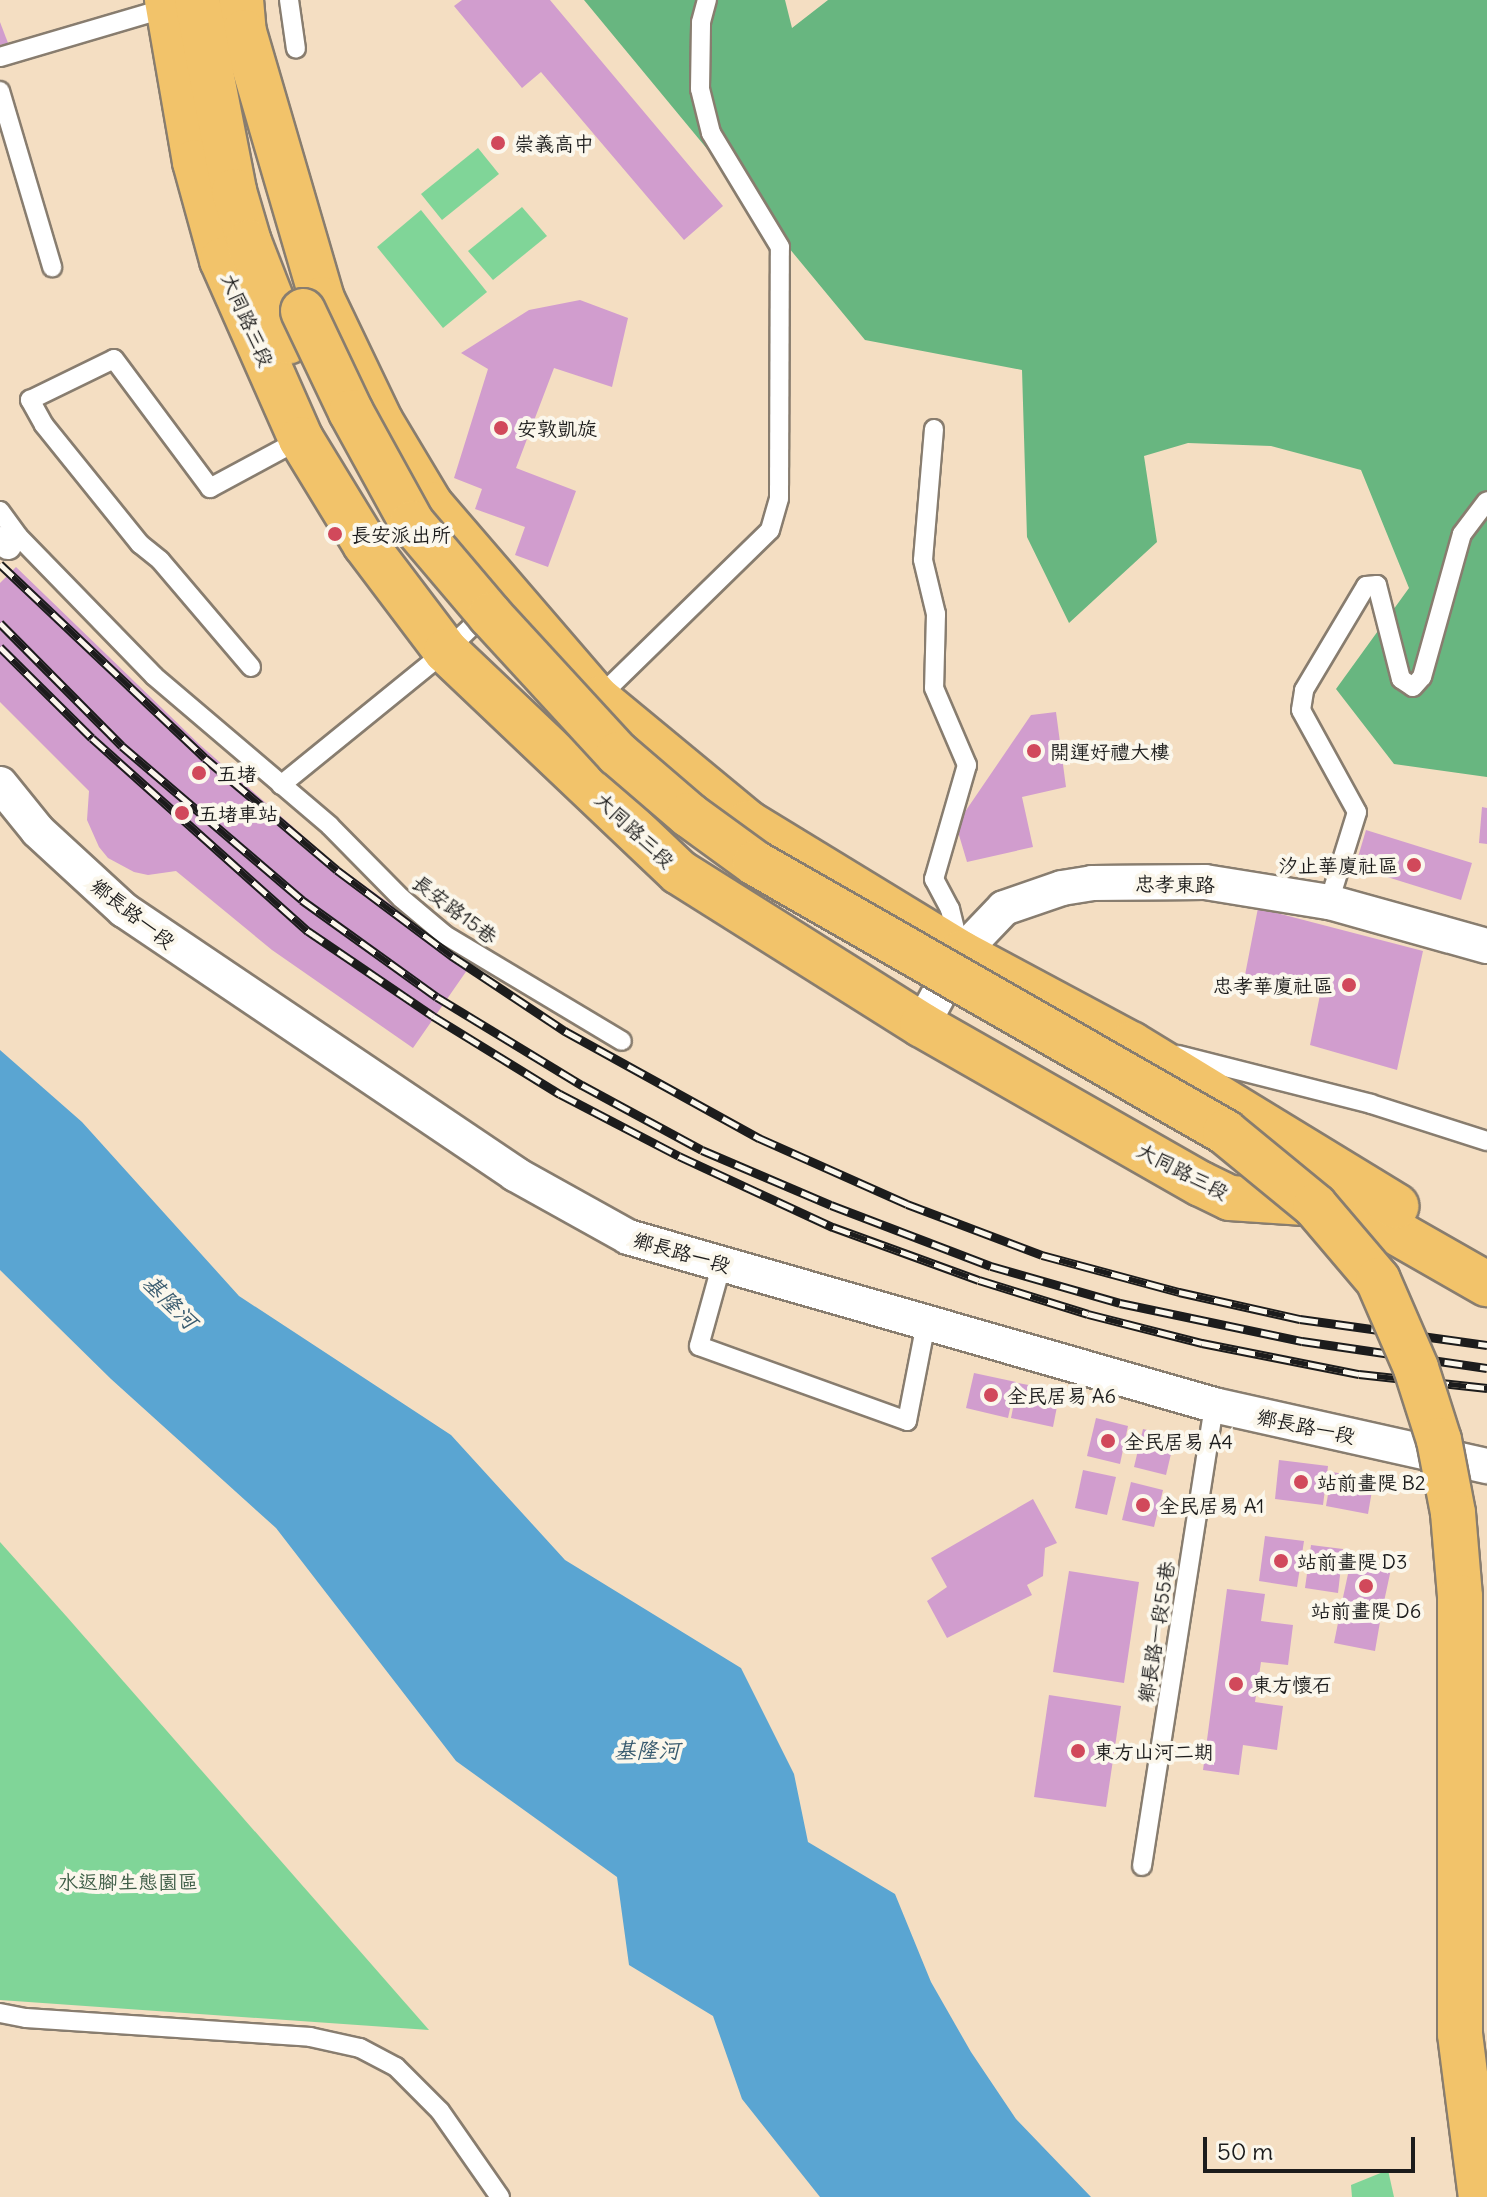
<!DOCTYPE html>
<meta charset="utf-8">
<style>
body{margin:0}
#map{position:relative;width:1487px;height:2197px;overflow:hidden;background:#f4dec2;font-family:Delius,"LXGW WenKai TC",sans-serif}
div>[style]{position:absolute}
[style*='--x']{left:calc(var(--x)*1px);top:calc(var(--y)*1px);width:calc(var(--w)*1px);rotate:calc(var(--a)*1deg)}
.green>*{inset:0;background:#80d598}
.forest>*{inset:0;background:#68b680}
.water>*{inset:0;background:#5aa5d2}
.building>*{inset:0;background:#d19dce}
.roads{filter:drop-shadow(2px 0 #887d6f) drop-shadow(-2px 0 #887d6f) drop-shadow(0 2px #887d6f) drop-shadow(0 -2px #887d6f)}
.service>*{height:18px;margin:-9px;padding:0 9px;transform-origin:9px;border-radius:9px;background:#fff}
.pedestrian>*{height:26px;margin:-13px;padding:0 13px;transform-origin:13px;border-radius:13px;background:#fff}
.minor>*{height:34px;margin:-17px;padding:0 17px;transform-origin:17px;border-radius:17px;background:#fff}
.primary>*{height:44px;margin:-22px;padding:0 22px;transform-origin:22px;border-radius:22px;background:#f2c36a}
.motorway>*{height:44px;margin:-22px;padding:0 22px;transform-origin:22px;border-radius:22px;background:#f2c36a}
.rail>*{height:9px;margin-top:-4.5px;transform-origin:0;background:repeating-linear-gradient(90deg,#fbf7ec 0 18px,#1c1c1c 0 36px);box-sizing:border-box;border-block:2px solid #1c1c1c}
.bridges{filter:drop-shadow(2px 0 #887d6f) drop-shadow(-2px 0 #887d6f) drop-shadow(0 2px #887d6f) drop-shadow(0 -2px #887d6f)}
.motorway-bridge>*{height:44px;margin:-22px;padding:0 22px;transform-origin:22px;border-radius:22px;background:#f2c36a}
.dots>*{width:22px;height:22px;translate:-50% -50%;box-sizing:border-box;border:4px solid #fbf7ec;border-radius:50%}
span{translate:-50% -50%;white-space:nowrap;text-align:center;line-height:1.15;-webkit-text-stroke:8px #fbf7ec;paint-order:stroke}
.poi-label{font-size:20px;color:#1c1c1c}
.left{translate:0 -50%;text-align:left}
.right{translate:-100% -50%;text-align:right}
.street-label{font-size:20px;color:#1c1c1c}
.park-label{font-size:20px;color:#3f5d47}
.water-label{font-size:22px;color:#385a6e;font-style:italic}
.scale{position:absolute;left:1203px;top:2137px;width:212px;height:36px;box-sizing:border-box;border:4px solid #1c1c1c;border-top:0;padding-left:10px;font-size:24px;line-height:28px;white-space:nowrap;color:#1c1c1c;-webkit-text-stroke:6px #fbf7ec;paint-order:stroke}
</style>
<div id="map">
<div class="green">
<i style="clip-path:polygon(478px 148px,499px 174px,442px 220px,421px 194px)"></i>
<i style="clip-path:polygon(522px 207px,547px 236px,493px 280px,468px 251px)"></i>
<i style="clip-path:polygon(421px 210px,487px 292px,443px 328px,377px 247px)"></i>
<i style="clip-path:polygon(0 1542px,67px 1617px,429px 2030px,0 2000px)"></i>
<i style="clip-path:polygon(1388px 2170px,1394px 2197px,1352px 2197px,1351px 2185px)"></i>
</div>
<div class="forest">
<i style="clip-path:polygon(584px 0,785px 0,792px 28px,828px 0,1487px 0,1487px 777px,1394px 764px,1336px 689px,1409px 588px,1361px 470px,1271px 446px,1188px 443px,1144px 456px,1157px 542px,1069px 623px,1027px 537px,1022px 370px,865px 340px)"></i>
</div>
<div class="water">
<i style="clip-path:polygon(0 1050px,82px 1122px,239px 1296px,451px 1435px,565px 1560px,741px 1668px,794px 1774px,808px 1842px,895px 1894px,931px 1982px,971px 2052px,1016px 2119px,1091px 2197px,820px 2197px,742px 2099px,713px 2016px,629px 1965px,617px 1877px,456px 1761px,276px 1528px,111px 1379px,0 1270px)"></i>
</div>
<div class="building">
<i style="clip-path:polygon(462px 0,550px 0,723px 206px,684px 240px,541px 72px,522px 88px,454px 6px)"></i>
<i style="clip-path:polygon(0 22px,8px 43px,0 45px)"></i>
<i style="clip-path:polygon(580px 300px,628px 318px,612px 387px,554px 368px,516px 468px,576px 491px,548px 567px,515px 555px,525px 527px,475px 509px,482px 489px,454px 478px,488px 369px,461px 353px,529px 310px)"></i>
<i style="clip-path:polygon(16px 567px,199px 744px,336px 865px,472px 963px,413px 1048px,272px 950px,176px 871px,148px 875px,134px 872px,108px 858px,99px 847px,87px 820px,89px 791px,0 702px,0 583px)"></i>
<i style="clip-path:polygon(1056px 712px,1066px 787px,1022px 797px,1033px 847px,967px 862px,956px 825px,1031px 715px)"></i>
<i style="clip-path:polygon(1482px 807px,1487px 808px,1487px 844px,1479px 843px)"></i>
<i style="clip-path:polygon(1366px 830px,1472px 863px,1461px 900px,1355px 867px)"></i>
<i style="clip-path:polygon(1258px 908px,1423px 951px,1397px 1070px,1310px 1045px,1320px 995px,1245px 975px)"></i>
<i style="clip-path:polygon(974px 1373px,1016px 1382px,1008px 1418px,966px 1408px)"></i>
<i style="clip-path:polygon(1018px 1383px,1060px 1391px,1053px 1427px,1011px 1418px)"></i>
<i style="clip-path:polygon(1096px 1418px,1128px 1426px,1120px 1464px,1087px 1456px)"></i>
<i style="clip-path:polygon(1143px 1429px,1175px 1437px,1166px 1475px,1134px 1467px)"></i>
<i style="clip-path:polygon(1279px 1460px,1328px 1466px,1323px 1505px,1275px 1499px)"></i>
<i style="clip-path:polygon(1083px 1470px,1116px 1477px,1107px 1515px,1075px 1508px)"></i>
<i style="clip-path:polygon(1332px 1472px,1374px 1479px,1368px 1514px,1326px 1506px)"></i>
<i style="clip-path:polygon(1131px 1482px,1163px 1490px,1154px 1527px,1122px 1520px)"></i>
<i style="clip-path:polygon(1033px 1499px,1057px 1543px,1045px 1548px,1043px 1576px,1027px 1585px,1032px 1595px,947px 1638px,927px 1601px,947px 1587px,931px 1558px)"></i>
<i style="clip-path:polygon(1265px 1536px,1304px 1541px,1297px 1587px,1259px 1581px)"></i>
<i style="clip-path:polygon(1311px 1545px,1343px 1549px,1338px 1593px,1305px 1588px)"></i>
<i style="clip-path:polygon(1351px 1560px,1391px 1569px,1382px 1611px,1342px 1602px)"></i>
<i style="clip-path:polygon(1069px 1571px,1139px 1582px,1124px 1683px,1053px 1672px)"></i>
<i style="clip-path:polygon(1227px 1589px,1265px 1594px,1261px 1621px,1293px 1625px,1288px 1665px,1261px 1662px,1255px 1702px,1283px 1706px,1277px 1750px,1243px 1745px,1239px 1775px,1203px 1770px)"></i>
<i style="clip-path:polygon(1341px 1608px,1381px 1616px,1375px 1651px,1334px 1643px)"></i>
<i style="clip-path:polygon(1049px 1695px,1121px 1706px,1106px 1807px,1034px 1797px)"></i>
</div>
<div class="roads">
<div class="service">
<i style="--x:289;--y:0;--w:49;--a:81.9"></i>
<i style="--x:0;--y:57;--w:174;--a:-16.4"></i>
<i style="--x:0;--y:91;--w:184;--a:73.5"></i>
<i style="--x:934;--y:429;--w:131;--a:94.8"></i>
<i style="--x:923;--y:560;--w:56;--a:76.5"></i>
<i style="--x:936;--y:614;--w:74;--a:91.5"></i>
<i style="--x:934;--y:688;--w:84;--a:66.8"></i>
<i style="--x:967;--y:765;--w:119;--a:106.1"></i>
<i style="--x:934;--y:879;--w:34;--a:62"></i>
<i style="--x:950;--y:909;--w:38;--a:76"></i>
<i style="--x:0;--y:511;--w:31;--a:54"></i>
<i style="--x:18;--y:536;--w:195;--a:45.8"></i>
<i style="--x:154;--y:676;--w:231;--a:40.4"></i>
<i style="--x:330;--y:826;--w:101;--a:45.4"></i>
<i style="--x:401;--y:898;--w:57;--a:40.1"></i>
<i style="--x:445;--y:935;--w:206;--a:30.9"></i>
<i style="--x:251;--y:667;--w:140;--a:-130.4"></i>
<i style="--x:160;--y:560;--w:26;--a:-141"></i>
<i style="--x:140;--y:544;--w:153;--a:-128.9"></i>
<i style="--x:44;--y:425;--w:29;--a:-119"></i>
<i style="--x:30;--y:400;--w:93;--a:-26"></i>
<i style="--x:114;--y:359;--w:161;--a:53.3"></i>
<i style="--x:210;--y:488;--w:103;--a:-28.3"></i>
<i style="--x:598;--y:698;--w:240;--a:-44.3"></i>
<i style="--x:770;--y:530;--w:33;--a:-74"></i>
<i style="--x:779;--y:498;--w:251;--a:-89.8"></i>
<i style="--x:780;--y:247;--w:133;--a:-121.2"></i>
<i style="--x:711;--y:133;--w:45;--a:-104"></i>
<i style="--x:700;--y:89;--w:67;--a:-89.1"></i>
<i style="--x:701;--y:22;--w:23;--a:-75"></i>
<i style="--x:281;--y:785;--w:213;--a:-39.1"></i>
<i style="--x:446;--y:651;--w:57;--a:-43.6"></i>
<i style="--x:1329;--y:902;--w:94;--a:-72.7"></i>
<i style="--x:1357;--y:812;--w:116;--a:-118.8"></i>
<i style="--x:1301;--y:710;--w:20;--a:-81"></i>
<i style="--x:1304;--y:690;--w:121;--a:-59.2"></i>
<i style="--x:1366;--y:586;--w:11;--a:-5"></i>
<i style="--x:1377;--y:585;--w:97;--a:75.7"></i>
<i style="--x:1401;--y:679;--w:14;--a:34"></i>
<i style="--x:1413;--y:687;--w:13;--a:-48"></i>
<i style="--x:1422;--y:677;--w:148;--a:-74.4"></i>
<i style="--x:1462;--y:534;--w:41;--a:-52.9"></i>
<i style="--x:1178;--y:1055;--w:199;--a:14.2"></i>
<i style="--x:1371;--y:1104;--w:122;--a:17.7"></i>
<i style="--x:722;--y:1263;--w:86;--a:105.5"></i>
<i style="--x:699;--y:1346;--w:221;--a:19.8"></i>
<i style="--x:907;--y:1421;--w:100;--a:-79"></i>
<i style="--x:1142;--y:1866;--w:467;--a:-81.1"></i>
<i style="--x:0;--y:2013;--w:26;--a:11"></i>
<i style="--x:26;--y:2018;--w:285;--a:3.8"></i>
<i style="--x:310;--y:2037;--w:51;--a:12.4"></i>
<i style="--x:360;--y:2048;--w:41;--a:27.8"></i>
<i style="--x:396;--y:2067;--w:62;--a:45"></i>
<i style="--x:440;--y:2111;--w:105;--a:55.1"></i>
</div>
<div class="pedestrian">
<i style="--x:0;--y:540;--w:10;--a:37"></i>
</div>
<div class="minor">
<i style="--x:0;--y:784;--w:60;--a:51"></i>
<i style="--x:38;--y:831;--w:117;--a:42.6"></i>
<i style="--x:124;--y:910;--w:472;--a:34"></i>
<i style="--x:515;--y:1174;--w:129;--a:29.1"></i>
<i style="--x:628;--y:1237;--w:610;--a:16"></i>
<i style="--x:1214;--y:1405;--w:280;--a:12.6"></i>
<i style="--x:922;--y:1025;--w:82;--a:-61.6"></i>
<i style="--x:961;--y:953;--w:62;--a:-46.3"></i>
<i style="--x:1004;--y:908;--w:61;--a:-19"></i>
<i style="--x:1062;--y:888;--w:30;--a:-9"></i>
<i style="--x:1092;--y:883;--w:113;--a:-0.5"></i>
<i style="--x:1205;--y:882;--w:126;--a:9.2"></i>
<i style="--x:1329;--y:902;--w:164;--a:15.6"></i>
</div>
<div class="primary">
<i style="--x:167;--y:0;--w:164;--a:80.2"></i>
<i style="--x:195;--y:162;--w:102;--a:74.6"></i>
<i style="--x:222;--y:260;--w:196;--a:66.2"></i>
<i style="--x:301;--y:439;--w:123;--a:58.6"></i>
<i style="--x:365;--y:544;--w:134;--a:52.9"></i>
<i style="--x:446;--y:651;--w:321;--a:43.5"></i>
<i style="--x:679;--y:872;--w:287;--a:32.2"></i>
<i style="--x:922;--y:1025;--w:321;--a:29.7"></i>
<i style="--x:1201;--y:1184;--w:32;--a:26"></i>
<i style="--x:1230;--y:1198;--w:120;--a:3.8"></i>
<i style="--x:1350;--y:1206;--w:158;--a:29.7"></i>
<i style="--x:241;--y:0;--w:32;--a:85"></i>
<i style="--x:244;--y:32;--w:278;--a:73.7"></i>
<i style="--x:322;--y:299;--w:136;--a:64.4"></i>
<i style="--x:381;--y:422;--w:96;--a:59.1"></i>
<i style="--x:430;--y:504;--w:257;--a:49.3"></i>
<i style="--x:598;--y:699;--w:195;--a:39.6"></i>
<i style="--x:748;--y:823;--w:250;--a:31.4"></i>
<i style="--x:961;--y:953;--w:193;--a:28.2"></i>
<i style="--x:1131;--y:1044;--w:311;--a:31.4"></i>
</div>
<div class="motorway">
<i style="--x:197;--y:0;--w:195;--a:79"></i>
<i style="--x:234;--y:191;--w:53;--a:73.6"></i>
<i style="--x:249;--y:242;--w:107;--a:68.7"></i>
</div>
</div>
<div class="rail">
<i style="--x:0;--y:564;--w:282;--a:43.4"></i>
<i style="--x:205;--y:758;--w:173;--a:40.3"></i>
<i style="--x:337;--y:870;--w:144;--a:36.8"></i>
<i style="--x:452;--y:956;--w:136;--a:33.6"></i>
<i style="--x:565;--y:1031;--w:222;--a:28.9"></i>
<i style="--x:759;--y:1138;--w:162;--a:24"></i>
<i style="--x:907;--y:1204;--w:144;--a:20.7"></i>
<i style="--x:1042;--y:1255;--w:142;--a:15.1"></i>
<i style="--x:1179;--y:1292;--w:124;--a:12.6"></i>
<i style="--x:1300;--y:1319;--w:189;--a:7.9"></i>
<i style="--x:0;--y:623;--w:173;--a:45.2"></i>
<i style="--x:122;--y:746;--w:237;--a:40.5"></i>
<i style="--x:302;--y:900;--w:166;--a:35.7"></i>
<i style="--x:437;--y:997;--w:170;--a:31.3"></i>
<i style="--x:582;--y:1085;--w:136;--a:28.4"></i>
<i style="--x:702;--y:1150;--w:140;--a:23.1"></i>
<i style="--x:831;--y:1205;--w:171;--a:20.9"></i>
<i style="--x:991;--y:1266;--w:134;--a:16"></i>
<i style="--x:1120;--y:1303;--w:186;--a:11.8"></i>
<i style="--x:1302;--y:1341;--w:187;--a:8.3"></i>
<i style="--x:0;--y:647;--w:129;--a:44.7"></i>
<i style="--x:92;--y:738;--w:290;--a:41.8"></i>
<i style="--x:308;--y:931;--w:151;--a:34.2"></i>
<i style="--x:433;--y:1016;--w:149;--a:31.6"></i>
<i style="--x:560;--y:1094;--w:134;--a:27.5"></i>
<i style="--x:679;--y:1156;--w:170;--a:24.8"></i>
<i style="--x:833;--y:1227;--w:155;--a:20"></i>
<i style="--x:979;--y:1280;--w:114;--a:17.3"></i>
<i style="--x:1088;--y:1314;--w:118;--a:14.3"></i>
<i style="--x:1202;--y:1343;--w:160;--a:11.2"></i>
<i style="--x:1359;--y:1374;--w:129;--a:6.2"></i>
</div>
<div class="bridges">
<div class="motorway-bridge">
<i style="--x:303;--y:311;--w:112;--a:64.6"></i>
<i style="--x:351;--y:412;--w:127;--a:61.2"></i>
<i style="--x:412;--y:523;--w:121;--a:49.7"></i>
<i style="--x:490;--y:615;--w:189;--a:47.4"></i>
<i style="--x:618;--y:754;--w:94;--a:40.7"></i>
<i style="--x:689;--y:815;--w:82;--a:36"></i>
<i style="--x:755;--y:863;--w:542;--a:29.78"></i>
<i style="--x:1225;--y:1132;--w:117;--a:39.4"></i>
<i style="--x:1315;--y:1206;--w:97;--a:49.6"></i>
<i style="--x:1378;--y:1280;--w:96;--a:66.6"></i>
<i style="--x:1416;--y:1368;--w:76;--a:72.3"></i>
<i style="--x:1439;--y:1440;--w:74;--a:79.1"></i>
<i style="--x:1453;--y:1513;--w:84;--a:85.2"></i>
<i style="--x:1460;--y:1597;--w:437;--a:90"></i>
<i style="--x:1460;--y:2034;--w:164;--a:82.7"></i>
</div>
</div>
<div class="dots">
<i style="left:498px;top:143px;background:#d1495b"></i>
<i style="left:501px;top:428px;background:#d1495b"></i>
<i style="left:335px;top:534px;background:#d1495b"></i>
<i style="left:1034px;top:751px;background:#d1495b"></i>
<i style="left:199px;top:773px;background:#d1495b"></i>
<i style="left:182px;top:813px;background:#d1495b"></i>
<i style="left:1414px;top:865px;background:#d1495b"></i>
<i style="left:1349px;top:985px;background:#d1495b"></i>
<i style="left:991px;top:1395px;background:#d1495b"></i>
<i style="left:1108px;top:1441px;background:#d1495b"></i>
<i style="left:1301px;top:1482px;background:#d1495b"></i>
<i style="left:1143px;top:1505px;background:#d1495b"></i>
<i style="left:1281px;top:1561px;background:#d1495b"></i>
<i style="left:1366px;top:1586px;background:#d1495b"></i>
<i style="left:1236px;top:1684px;background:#d1495b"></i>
<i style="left:1078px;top:1751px;background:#d1495b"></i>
</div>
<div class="poi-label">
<span class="left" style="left:514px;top:143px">崇義高中</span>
<span class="left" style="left:517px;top:428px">安敦凱旋</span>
<span class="left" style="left:351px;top:534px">長安派出所</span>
<span class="left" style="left:1050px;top:751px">開運好禮大樓</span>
<span class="left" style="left:217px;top:773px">五堵</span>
<span class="left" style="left:198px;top:813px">五堵車站</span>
<span class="right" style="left:1398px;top:865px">汐止華廈社區</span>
<span class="right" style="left:1333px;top:985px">忠孝華廈社區</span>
<span class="left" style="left:1007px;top:1395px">全民居易 A6</span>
<span class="left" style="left:1124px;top:1441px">全民居易 A4</span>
<span class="left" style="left:1317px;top:1482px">站前畫隄 B2</span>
<span class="left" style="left:1159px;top:1505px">全民居易 A1</span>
<span class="left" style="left:1297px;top:1561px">站前畫隄 D3</span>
<span style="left:1366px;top:1610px">站前畫隄 D6</span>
<span class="left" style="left:1252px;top:1684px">東方懷石</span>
<span class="left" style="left:1094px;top:1751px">東方山河二期</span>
</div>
<div class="street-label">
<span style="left:248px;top:320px;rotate:66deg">大同路三段</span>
<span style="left:635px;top:830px;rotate:43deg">大同路三段</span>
<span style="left:1175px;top:884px;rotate:1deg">忠孝東路</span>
<span style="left:455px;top:909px;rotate:37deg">長安路15巷</span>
<span style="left:133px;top:913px;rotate:38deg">鄉長路一段</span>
<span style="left:1183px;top:1171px;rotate:27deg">大同路三段</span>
<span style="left:682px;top:1252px;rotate:16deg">鄉長路一段</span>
<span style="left:1306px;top:1426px;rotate:12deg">鄉長路一段</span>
<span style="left:1156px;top:1632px;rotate:-81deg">鄉長路一段55巷</span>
</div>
<div class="park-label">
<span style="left:128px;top:1881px">水返腳生態園區</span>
</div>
<div class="water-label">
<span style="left:170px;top:1302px;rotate:45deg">基隆河</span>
<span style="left:647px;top:1751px">基隆河</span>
</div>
<div class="scale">50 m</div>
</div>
